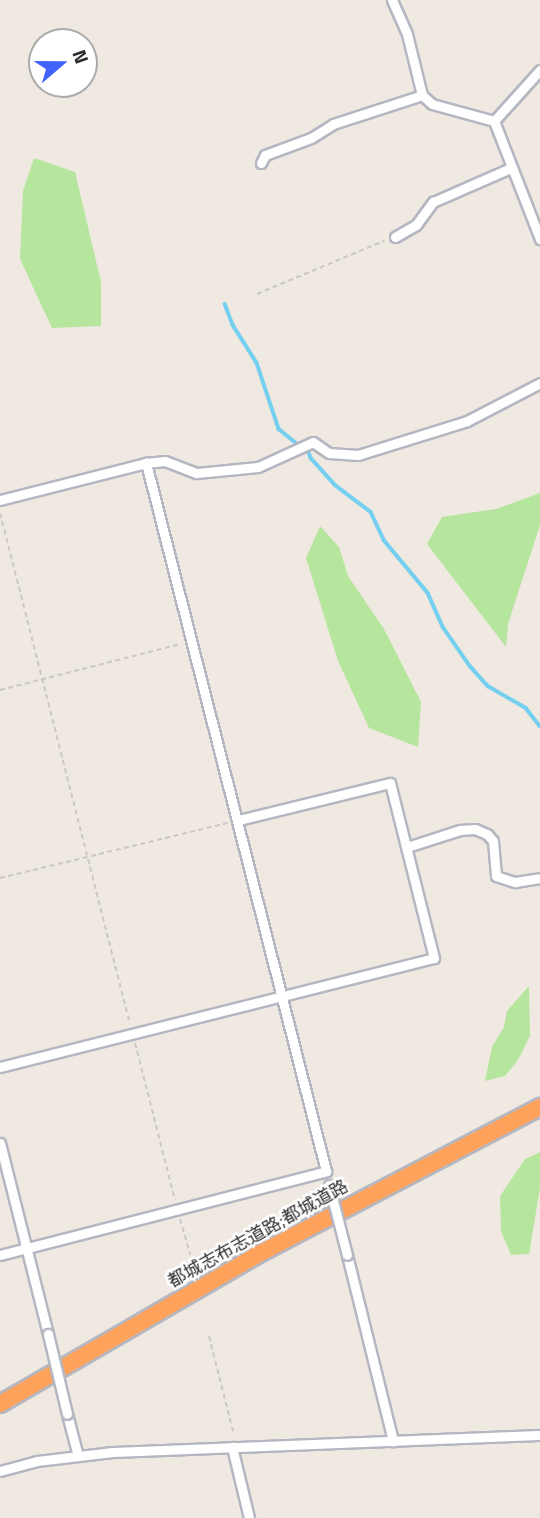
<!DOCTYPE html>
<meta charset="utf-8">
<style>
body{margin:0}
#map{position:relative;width:540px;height:1518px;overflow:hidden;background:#efe9e1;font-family:"Titillium Web","Noto Sans JP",sans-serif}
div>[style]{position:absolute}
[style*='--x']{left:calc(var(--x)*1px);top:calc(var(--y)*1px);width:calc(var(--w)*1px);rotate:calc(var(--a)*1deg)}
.green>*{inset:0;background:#b6e59e}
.stream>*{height:3.5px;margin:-1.75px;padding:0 1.75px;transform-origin:1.75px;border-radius:1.75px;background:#75cff0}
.path>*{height:2px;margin-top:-1px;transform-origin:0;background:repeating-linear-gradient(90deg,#c9c9c9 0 5px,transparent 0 8.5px)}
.roads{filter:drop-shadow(2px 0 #b4b7c1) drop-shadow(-2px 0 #b4b7c1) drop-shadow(0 2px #b4b7c1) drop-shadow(0 -2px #b4b7c1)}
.street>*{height:9px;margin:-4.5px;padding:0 4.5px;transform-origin:4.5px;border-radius:4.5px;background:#fff}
.highway>*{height:16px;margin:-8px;padding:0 8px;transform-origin:8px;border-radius:8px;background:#ffa35c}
.bridges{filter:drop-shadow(2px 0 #b4b7c1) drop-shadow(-2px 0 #b4b7c1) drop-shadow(0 2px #b4b7c1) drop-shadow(0 -2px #b4b7c1)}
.street-bridge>*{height:9px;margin:-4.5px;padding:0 4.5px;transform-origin:4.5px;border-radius:4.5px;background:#fff}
span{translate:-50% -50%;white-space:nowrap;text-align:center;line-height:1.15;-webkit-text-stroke:5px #fff;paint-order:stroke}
.street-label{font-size:18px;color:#2e2e2e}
.north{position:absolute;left:28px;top:28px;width:70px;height:70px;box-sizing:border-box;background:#fff;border:2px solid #ababab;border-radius:50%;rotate:70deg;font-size:19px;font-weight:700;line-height:28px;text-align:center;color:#2e2e2e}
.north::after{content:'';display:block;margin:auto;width:24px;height:32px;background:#4264fb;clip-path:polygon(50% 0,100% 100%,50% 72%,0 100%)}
</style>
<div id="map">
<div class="green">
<i style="clip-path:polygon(34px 158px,75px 172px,101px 282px,101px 326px,52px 328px,20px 259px,23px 191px)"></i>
<i style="clip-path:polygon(540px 493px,540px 525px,508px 624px,506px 647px,427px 544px,442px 517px,496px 509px)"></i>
<i style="clip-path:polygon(320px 526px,339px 547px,348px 576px,384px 629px,421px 702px,418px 747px,369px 728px,338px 661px,306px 558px)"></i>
<i style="clip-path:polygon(529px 986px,530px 1036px,518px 1060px,505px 1076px,485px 1081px,492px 1047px,504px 1027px,507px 1011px)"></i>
<i style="clip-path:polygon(540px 1152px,540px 1188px,529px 1254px,511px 1255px,501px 1231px,500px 1196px,525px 1159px)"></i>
</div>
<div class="stream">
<i style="--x:225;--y:304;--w:22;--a:69"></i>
<i style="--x:233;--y:325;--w:45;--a:57.7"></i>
<i style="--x:257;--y:363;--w:70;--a:71.6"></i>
<i style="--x:279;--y:429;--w:21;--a:39"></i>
<i style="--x:308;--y:450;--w:9;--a:69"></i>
<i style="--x:311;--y:458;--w:36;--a:48"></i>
<i style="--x:335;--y:485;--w:45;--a:36.9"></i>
<i style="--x:371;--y:512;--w:31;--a:65"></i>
<i style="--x:384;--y:540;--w:69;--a:50.3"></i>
<i style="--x:428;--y:593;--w:37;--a:66"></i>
<i style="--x:443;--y:627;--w:47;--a:55.3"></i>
<i style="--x:470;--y:666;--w:27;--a:48"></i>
<i style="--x:488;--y:686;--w:44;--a:30.1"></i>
<i style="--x:526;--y:708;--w:23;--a:52"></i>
</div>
<div class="path">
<i style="--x:257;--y:294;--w:138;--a:-22.7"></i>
<i style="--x:0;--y:513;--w:527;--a:75.73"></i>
<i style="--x:0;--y:690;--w:187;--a:-14.3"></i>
<i style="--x:0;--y:878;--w:234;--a:-13.6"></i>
<i style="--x:135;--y:1043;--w:162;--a:75.7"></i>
<i style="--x:180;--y:1219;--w:37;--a:74"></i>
<i style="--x:209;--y:1336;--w:102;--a:75.8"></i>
</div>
<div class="roads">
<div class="street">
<i style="--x:392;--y:0;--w:37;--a:66"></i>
<i style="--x:407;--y:34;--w:63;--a:76.2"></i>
<i style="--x:422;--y:95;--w:13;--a:42"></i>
<i style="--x:432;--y:104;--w:64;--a:15.3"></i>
<i style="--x:494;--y:121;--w:127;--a:68.7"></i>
<i style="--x:494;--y:121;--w:69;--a:-48"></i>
<i style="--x:261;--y:163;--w:9;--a:-63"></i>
<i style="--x:265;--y:155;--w:49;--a:-20.3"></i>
<i style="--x:311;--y:138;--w:26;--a:-32"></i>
<i style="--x:333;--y:124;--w:94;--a:-18"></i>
<i style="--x:395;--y:237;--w:24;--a:-30"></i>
<i style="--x:416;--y:225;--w:29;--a:-54"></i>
<i style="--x:433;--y:202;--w:85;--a:-23.6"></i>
<i style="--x:0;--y:500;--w:151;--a:-14.2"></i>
<i style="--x:146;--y:463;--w:19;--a:-6"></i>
<i style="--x:165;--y:461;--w:34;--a:21"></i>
<i style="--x:197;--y:473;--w:61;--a:-5.6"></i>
<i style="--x:258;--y:467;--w:60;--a:-24.4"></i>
<i style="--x:313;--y:442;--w:19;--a:35"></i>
<i style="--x:329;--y:453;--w:29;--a:4"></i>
<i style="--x:358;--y:455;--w:114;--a:-17.3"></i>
<i style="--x:467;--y:421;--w:82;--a:-27.5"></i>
<i style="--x:407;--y:847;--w:56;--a:-17.8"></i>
<i style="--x:460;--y:830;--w:15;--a:-4"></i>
<i style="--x:475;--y:829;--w:13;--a:23"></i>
<i style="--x:487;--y:834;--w:9;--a:49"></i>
<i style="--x:493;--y:841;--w:35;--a:85"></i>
<i style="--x:496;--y:876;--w:20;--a:18"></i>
<i style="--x:515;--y:882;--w:25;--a:-9"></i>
<i style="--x:0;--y:1067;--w:447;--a:-14.1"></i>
<i style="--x:434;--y:958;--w:180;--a:-104.1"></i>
<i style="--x:390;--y:783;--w:156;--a:166.3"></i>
<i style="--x:0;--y:1143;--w:197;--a:75.9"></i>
<i style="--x:0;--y:1255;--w:337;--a:-14.4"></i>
<i style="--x:326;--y:1171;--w:731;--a:-104.26"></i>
<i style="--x:347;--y:1255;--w:192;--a:76.1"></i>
<i style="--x:67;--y:1414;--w:43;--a:75.3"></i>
<i style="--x:232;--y:1447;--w:73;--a:76.5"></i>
<i style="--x:0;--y:1471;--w:38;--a:-15"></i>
<i style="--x:37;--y:1461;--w:76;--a:-6.8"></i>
<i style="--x:112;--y:1452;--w:428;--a:-2.3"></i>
</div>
<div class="highway">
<i style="--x:0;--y:1404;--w:295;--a:-30.1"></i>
<i style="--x:255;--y:1256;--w:322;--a:-27.6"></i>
</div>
</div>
<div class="bridges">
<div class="street-bridge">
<i style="--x:329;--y:1185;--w:72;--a:75.6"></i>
<i style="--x:48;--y:1334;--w:82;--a:76.6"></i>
</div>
</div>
<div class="street-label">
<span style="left:258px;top:1234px;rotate:-29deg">都城志布志道路;都城道路</span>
</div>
<div class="north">N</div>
</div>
